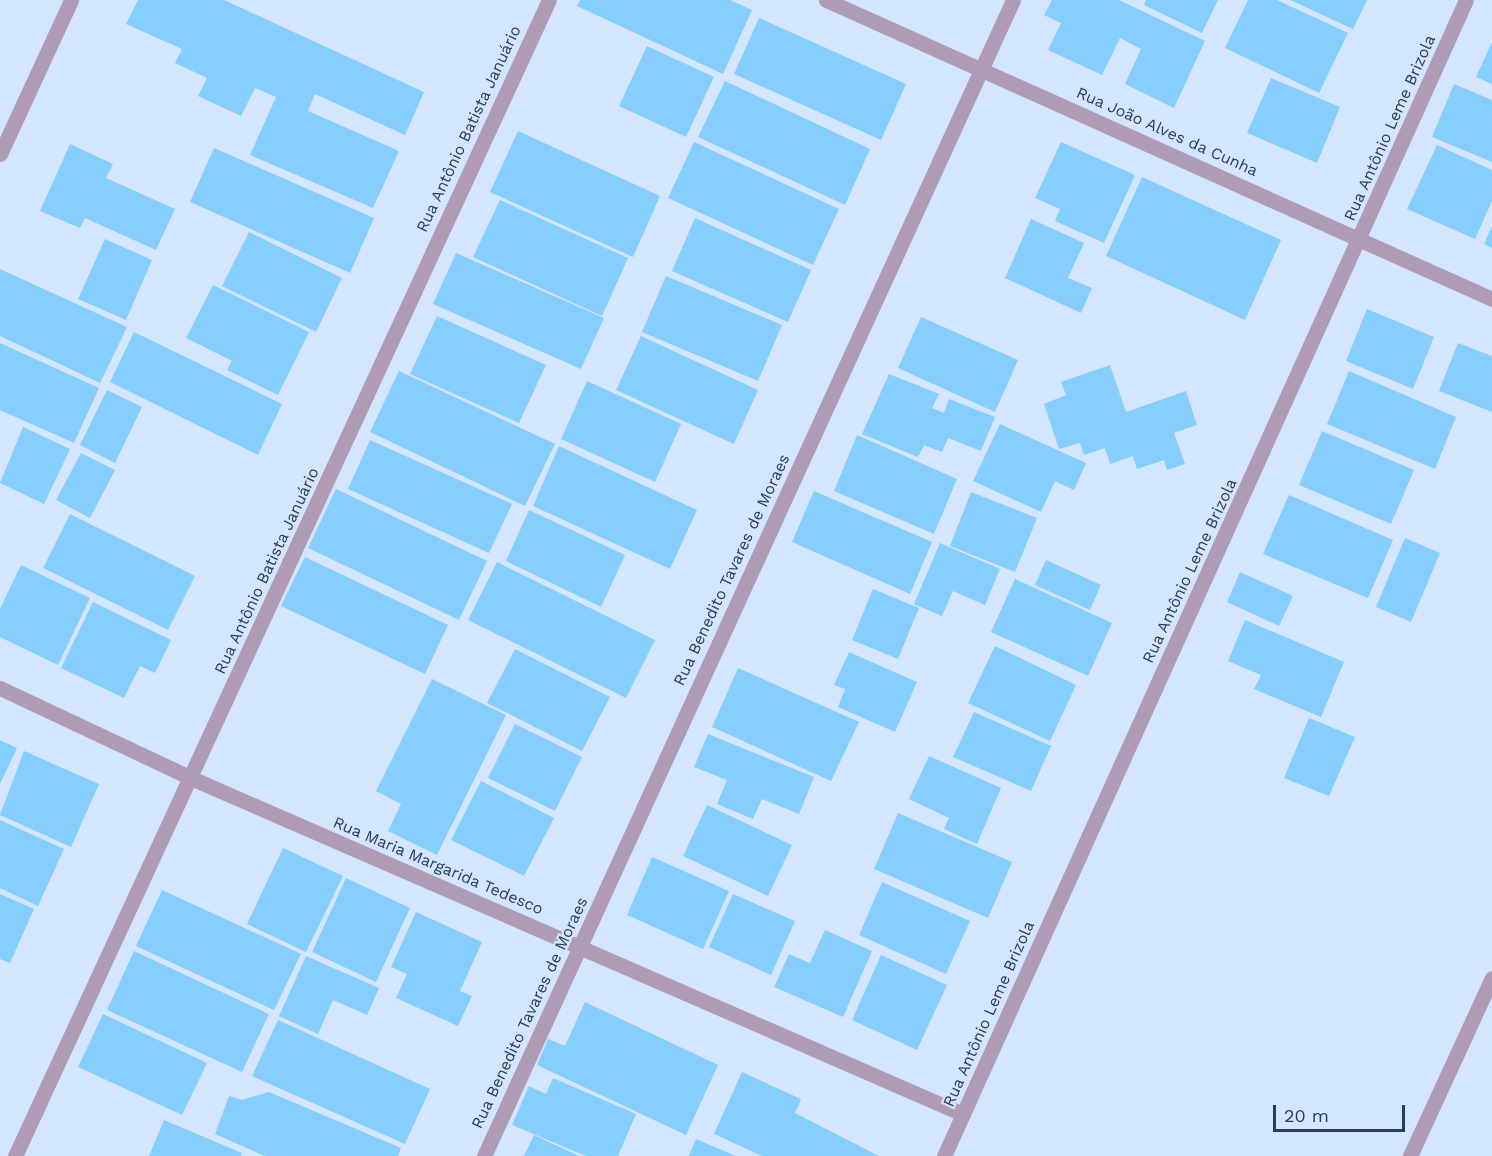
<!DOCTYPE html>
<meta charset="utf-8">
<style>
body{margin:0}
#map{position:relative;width:1492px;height:1156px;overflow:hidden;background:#d4e5ff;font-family:"Work Sans",sans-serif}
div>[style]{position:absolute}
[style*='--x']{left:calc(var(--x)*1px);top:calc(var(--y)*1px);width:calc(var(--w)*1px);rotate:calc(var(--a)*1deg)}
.building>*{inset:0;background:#86cefe}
.street>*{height:15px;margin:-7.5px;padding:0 7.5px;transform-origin:7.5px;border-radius:7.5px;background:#b09bb6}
span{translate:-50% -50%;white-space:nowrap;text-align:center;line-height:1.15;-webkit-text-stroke:4.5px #d4e5ff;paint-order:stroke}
.street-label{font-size:16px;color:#2c3c55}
.scale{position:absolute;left:1273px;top:1105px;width:132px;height:27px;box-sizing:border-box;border:3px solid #2c3c55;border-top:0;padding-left:8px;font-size:18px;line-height:21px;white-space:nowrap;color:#2c3c55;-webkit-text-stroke:4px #d4e5ff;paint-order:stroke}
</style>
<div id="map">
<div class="building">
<i style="clip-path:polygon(138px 0,224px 0,424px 92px,405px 135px,315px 94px,308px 111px,399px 151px,373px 208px,250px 155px,276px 97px,255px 88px,241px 116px,198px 96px,207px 78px,175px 63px,182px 49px,126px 24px)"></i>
<i style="clip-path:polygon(580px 0,730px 0,752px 10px,723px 74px,577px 6px)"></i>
<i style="clip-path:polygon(1052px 0,1119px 0,1205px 41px,1174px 108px,1125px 84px,1141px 49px,1120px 38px,1102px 75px,1048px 50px,1061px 23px,1044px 15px)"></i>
<i style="clip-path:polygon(1146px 0,1218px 0,1202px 33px,1144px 5px)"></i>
<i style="clip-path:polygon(1248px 0,1277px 0,1348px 33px,1319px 93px,1225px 48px)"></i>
<i style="clip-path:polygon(1290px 0,1367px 0,1353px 29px)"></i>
<i style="clip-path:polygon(759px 18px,906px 84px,881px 140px,734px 74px)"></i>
<i style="clip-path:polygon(1492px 42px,1492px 84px,1476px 77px)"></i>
<i style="clip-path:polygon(647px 46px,714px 77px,686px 137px,619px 106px)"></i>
<i style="clip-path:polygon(1271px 78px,1340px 107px,1317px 163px,1247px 133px)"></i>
<i style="clip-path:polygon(725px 81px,870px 149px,845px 205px,698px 137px)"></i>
<i style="clip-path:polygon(1454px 84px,1492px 100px,1492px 162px,1432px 137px)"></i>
<i style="clip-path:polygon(518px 131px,660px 196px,633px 257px,490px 192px)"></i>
<i style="clip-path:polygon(694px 142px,839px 209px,813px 265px,668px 198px)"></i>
<i style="clip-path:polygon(1061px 142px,1135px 175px,1104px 243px,1055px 221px,1060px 209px,1035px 198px)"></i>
<i style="clip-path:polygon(70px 144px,113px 164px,106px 178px,175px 209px,156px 250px,85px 218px,80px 228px,40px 211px)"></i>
<i style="clip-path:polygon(1437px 145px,1492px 170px,1492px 201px,1475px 239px,1407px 209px)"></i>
<i style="clip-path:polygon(214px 148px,374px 218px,350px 273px,190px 202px)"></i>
<i style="clip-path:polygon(1142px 177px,1281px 240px,1245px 320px,1106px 256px)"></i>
<i style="clip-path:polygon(500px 200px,628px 258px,602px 316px,473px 257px)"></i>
<i style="clip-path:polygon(695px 218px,811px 270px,788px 322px,672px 271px)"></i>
<i style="clip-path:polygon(1031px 219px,1084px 243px,1068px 278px,1092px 288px,1081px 313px,1005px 278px)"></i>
<i style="clip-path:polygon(1492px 226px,1492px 248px,1484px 244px)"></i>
<i style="clip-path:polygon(249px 232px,342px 278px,316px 332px,222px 286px)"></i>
<i style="clip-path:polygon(105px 239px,152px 260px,126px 320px,78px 299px)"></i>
<i style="clip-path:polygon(456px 253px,604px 318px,581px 369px,433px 304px)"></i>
<i style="clip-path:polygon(0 269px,127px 327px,100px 383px,0 336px)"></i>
<i style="clip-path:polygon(666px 276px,782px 325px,758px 381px,642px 332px)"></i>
<i style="clip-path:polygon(213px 285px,309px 332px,278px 395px,227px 370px,232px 361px,186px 338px)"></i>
<i style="clip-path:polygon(1367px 309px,1434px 337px,1413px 389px,1346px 361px)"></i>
<i style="clip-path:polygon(437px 316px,546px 365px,519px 423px,410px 374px)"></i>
<i style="clip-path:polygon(921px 317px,1018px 360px,995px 412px,898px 368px)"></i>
<i style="clip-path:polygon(134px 332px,282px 404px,258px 455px,110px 382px)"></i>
<i style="clip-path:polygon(641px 336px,758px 390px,734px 444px,616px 390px)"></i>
<i style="clip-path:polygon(0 343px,99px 388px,74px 443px,0 410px)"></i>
<i style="clip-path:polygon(1458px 343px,1492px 356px,1492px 412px,1439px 391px)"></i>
<i style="clip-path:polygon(1110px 365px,1126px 412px,1186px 391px,1197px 425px,1174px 433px,1185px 464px,1167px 470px,1164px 460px,1137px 469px,1133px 456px,1110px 464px,1105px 448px,1084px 455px,1080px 443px,1059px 449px,1044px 404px,1066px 395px,1061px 382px)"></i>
<i style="clip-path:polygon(399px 371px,555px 444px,525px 506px,370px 432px)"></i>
<i style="clip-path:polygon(1349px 371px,1456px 417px,1435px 469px,1327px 424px)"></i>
<i style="clip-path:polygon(889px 374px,939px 394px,932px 408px,944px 413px,949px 399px,995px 417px,981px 451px,948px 438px,942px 452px,924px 445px,918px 457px,862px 434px)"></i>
<i style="clip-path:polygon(587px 381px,681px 424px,655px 482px,561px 439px)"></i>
<i style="clip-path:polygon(107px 390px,142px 407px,115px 463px,80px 445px)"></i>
<i style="clip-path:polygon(1000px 424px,1086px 463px,1074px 490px,1055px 481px,1041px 512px,973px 481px)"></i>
<i style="clip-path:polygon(23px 427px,70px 449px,44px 504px,0 483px)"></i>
<i style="clip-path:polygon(1322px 431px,1414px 470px,1391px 524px,1299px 485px)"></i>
<i style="clip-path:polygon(857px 435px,957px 479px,934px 534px,834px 491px)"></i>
<i style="clip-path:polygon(370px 440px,512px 504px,489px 553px,348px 489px)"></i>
<i style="clip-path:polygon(559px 446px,697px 510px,670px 569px,533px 506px)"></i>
<i style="clip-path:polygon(81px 453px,115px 470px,90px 518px,56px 500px)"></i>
<i style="clip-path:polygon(336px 489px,487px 561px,459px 620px,308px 548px)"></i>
<i style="clip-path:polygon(814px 491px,932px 542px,910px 594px,792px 542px)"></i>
<i style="clip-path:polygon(971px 492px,1037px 518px,1015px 572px,950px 546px)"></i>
<i style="clip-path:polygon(1289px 495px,1393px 540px,1368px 598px,1263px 554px)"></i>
<i style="clip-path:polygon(529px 510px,625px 555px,601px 607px,506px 561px)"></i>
<i style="clip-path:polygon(70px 514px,195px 576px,168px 630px,43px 568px)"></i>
<i style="clip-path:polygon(1405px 538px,1440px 553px,1411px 622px,1376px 607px)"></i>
<i style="clip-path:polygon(940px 543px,1000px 569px,985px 605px,953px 591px,942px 616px,914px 604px)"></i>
<i style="clip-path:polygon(305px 557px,448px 625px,425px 674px,281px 606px)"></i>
<i style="clip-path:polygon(1046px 560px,1101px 585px,1090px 610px,1035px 585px)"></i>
<i style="clip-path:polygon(497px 562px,655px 640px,626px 698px,468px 620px)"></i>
<i style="clip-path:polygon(21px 565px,90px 598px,58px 665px,0 637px,0 609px)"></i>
<i style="clip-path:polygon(1240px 572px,1293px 596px,1279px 626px,1227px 602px)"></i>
<i style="clip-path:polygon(1015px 579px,1112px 623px,1088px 676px,991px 632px)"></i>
<i style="clip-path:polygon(873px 589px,919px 608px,898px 659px,852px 640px)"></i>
<i style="clip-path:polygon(93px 602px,171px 640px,155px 673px,140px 666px,124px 698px,61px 668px)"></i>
<i style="clip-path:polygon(1245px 620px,1344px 662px,1321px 717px,1254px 689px,1261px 675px,1228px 661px)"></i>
<i style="clip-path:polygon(995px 646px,1076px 685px,1050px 741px,968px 703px)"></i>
<i style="clip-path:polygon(515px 649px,610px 697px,582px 751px,487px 703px)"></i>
<i style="clip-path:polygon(849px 652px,917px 682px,895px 732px,838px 707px,845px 689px,834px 685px)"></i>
<i style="clip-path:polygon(738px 668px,859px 722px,831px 781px,712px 727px)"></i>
<i style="clip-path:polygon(432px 679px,506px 715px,437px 855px,388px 831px,401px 804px,376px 791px)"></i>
<i style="clip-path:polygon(974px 712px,1051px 746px,1031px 791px,953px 757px)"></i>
<i style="clip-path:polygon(1309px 718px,1355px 737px,1329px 796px,1284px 778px)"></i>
<i style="clip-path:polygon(515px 724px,582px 757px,555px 811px,488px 778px)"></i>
<i style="clip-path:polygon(708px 734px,814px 777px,799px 814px,762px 799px,753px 819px,717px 804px,727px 780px,694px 767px)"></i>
<i style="clip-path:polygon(0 740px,17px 748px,0 784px)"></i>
<i style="clip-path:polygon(24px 751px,99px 784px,71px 847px,0 815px)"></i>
<i style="clip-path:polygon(929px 756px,1001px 788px,977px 844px,944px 829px,949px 818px,909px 799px)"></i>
<i style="clip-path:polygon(481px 781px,554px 818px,524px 876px,451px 840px)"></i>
<i style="clip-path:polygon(707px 805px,792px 845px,768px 896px,683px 856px)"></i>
<i style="clip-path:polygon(898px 813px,1012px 862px,988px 918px,874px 869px)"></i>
<i style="clip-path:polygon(0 820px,64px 849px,38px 906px,0 888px)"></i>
<i style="clip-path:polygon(283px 848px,343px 876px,306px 952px,247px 924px)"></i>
<i style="clip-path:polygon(652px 857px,729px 891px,703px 949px,627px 915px)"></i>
<i style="clip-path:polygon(346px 878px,410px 908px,376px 982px,312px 952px)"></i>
<i style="clip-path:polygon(882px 882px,970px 921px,946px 974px,859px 935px)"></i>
<i style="clip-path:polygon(162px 890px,301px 954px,274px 1010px,136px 946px)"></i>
<i style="clip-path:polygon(0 894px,34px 909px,10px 963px,0 959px)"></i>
<i style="clip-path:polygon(733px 894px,795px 921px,771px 975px,709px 947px)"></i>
<i style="clip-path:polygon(416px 912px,482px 942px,460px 991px,472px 996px,458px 1026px,396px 998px,407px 974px,391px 967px)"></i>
<i style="clip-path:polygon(825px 930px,872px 951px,843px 1017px,774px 987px,789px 954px,810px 963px)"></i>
<i style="clip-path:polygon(134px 951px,269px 1014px,242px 1072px,107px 1010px)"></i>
<i style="clip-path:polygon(881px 955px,947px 985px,917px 1050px,852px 1020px)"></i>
<i style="clip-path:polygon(306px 956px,379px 988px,367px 1015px,333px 1000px,318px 1034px,279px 1016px)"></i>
<i style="clip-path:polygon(585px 1002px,718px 1065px,686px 1135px,537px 1065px,548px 1039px,565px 1046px)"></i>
<i style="clip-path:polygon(103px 1014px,207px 1063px,182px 1115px,78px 1067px)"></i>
<i style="clip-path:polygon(278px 1020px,430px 1089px,405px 1144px,252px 1076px)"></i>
<i style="clip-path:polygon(742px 1072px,801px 1099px,795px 1113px,879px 1156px,762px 1156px,714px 1134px)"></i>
<i style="clip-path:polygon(553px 1078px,636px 1114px,618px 1156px,586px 1156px,512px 1125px,529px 1086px,546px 1094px)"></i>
<i style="clip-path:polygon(269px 1092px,401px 1148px,398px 1156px,265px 1156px,215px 1134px,229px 1096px,242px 1100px)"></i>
<i style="clip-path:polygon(164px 1120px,242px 1153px,241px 1156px,149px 1156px)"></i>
<i style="clip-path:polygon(534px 1135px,579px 1156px,524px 1156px)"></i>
<i style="clip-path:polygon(696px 1139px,736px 1156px,689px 1156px)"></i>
</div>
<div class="street">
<i style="--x:826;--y:0;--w:730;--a:24.18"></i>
<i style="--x:0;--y:154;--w:170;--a:-65.2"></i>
<i style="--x:0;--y:688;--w:211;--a:25.2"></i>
<i style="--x:191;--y:778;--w:842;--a:23.52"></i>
<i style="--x:15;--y:1156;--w:1273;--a:-65.21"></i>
<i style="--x:484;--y:1156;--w:1271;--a:-65.41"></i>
<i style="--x:944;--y:1156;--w:1268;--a:-65.7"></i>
<i style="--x:1410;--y:1156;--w:196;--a:-65.3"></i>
</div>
<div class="street-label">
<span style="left:1390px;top:128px;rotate:-66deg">Rua Antônio Leme Brizola</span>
<span style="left:469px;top:129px;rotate:-65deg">Rua Antônio Batista Januário</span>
<span style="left:1167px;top:132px;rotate:24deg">Rua João Alves da Cunha</span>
<span style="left:732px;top:570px;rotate:-65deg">Rua Benedito Tavares de Moraes</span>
<span style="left:267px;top:571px;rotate:-65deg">Rua Antônio Batista Januário</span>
<span style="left:1190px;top:571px;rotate:-65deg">Rua Antônio Leme Brizola</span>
<span style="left:438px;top:866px;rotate:23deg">Rua Maria Margarida Tedesco</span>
<span style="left:530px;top:1013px;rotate:-65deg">Rua Benedito Tavares de Moraes</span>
<span style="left:989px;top:1014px;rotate:-66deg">Rua Antônio Leme Brizola</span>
</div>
<div class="scale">20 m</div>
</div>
